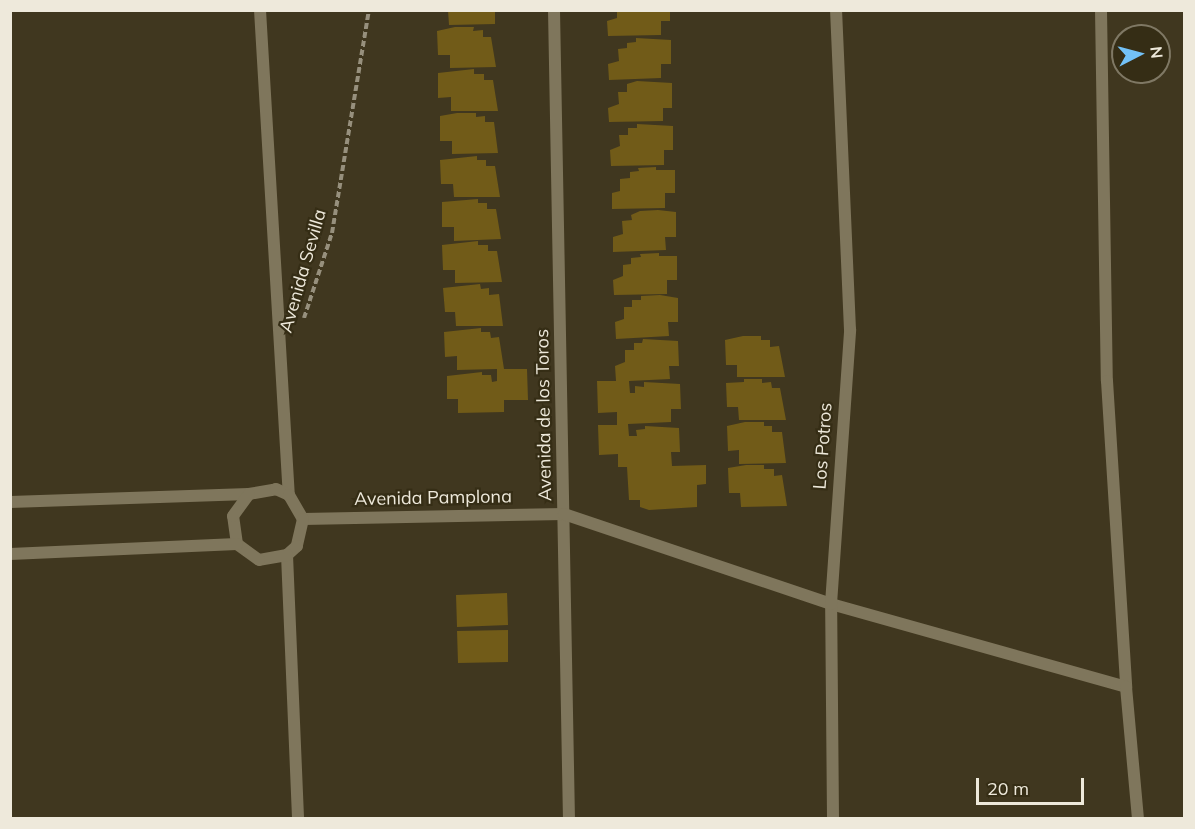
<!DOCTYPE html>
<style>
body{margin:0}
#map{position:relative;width:1195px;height:829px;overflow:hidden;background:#40371f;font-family:Mulish,sans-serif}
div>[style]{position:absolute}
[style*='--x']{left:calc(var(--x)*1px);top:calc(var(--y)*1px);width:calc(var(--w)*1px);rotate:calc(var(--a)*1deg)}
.building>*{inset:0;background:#715b18}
.path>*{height:4px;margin-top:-2px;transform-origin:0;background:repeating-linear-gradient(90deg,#97907d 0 6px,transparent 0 9px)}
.minor>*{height:12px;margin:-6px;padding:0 6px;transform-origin:6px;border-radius:6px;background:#7f765c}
.tertiary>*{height:12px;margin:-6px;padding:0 6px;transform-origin:6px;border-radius:6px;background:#7f765c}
span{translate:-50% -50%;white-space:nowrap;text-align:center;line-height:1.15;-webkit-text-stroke:4.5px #352d15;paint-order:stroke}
.street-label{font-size:18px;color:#eee9db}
.frame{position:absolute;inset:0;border:12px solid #eee9db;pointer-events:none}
.north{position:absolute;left:1111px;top:24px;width:60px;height:60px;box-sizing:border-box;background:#352d15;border:2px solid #7f7864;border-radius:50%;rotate:84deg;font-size:16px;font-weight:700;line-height:24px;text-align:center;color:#eee9db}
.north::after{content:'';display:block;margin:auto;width:21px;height:27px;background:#73c1f6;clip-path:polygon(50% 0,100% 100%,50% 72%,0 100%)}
.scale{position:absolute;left:976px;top:778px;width:108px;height:27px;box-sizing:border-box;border:3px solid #eee9db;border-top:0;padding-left:8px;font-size:18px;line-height:21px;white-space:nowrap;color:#eee9db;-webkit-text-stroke:4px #352d15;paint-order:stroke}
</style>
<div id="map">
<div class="building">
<i style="clip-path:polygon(448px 10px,495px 10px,495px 24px,449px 25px)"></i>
<i style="clip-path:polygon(617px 10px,670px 10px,670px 21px,661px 21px,661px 35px,608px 36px,607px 21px,617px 18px)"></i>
<i style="clip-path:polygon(455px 27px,474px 27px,473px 31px,483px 30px,483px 37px,491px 37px,496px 67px,450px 68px,450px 55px,438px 55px,437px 31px)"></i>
<i style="clip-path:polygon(636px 38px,671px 40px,671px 64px,661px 64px,661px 78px,609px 80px,608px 64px,619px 61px,618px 49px,627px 48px,627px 43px,636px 42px)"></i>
<i style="clip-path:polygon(474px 69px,474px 74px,484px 74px,484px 80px,493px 80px,498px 111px,451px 111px,451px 97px,438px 98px,438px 73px)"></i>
<i style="clip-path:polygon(637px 81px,672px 83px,672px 108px,663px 108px,663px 121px,609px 122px,608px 108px,619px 104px,618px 92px,627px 92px,627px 84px)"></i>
<i style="clip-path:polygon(457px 113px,476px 113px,476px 117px,485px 116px,485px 122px,494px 122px,498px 153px,452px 154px,452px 141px,440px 141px,440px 116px)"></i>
<i style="clip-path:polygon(637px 124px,673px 126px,673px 150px,664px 150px,664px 165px,611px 166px,610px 150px,620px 146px,619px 135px,628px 135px,628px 128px,637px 128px)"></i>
<i style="clip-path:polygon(477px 156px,477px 160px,486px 160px,486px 166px,495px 166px,500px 197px,454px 197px,453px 184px,441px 184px,440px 160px)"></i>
<i style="clip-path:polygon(656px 167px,656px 170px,675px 170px,675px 193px,665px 193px,665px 208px,612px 209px,612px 193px,620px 191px,620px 179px,630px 178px,630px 172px,639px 171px,638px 168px)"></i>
<i style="clip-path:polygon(478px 199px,478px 203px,487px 203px,487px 209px,496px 209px,501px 239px,454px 241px,454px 227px,442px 227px,442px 202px)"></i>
<i style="clip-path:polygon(658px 210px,676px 212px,676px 237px,665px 237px,666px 250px,613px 252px,613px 237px,623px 234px,622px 221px,632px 220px,631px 215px,640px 211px)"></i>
<i style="clip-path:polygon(478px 241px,478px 245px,488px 245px,488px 251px,497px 251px,502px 282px,455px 283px,455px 270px,443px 270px,442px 245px)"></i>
<i style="clip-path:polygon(659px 253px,659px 256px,677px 256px,677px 280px,667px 280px,667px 294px,614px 295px,613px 280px,623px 276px,623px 265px,631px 264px,631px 258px,641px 257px,640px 254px)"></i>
<i style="clip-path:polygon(480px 284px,481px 289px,489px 288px,489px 295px,499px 294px,503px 326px,456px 326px,455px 312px,445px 312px,443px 288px)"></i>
<i style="clip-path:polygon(660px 295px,678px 298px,678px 322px,668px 322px,669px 336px,616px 339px,615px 322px,624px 319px,624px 307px,632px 307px,632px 300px,641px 300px,641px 296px)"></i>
<i style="clip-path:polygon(481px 328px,481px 332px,490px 332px,491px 338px,499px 337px,504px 369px,527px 369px,528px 400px,504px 400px,504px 412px,458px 413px,458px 399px,447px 399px,447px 376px,482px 372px,482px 375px,491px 375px,492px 382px,497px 381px,497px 369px,457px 370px,457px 356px,445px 357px,444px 332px)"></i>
<i style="clip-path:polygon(743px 336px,761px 336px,761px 340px,770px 340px,770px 347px,779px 346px,785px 377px,737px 377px,737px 365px,726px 365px,725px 340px)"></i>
<i style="clip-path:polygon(643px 339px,678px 341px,679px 366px,669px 366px,670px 379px,629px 381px,630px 393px,635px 393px,635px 386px,644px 387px,644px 382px,680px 384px,681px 409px,671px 409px,671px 422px,628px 424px,629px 436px,637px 436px,636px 430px,645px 429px,645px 426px,679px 428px,680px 452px,671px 452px,672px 466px,706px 465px,706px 484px,697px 485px,697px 507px,649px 510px,640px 507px,640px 500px,629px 500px,627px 467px,618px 467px,618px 454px,599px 455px,598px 425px,617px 425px,617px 412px,598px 413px,597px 381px,616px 381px,615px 366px,625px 362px,625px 350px,634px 350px,634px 343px,642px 343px)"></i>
<i style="clip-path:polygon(744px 379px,762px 379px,762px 383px,771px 382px,772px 388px,780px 388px,786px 420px,739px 420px,738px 407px,727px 407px,726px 383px,744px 382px)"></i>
<i style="clip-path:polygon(745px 422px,764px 422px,764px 426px,772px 426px,772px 432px,782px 432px,786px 463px,739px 464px,739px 450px,728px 451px,727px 426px)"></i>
<i style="clip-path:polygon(746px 465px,764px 465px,764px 469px,774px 469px,774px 476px,782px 475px,787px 506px,741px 507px,740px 493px,729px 493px,728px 468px)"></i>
<i style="clip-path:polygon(507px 593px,508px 625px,457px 627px,456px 595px)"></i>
<i style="clip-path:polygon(508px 630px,508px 662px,458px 663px,457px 631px)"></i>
</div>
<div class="path">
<i style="--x:304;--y:318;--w:89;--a:-71.8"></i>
<i style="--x:332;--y:233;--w:226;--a:-80.6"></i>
</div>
<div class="minor">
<i style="--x:260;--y:10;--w:486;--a:86.6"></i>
<i style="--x:554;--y:10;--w:808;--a:88.94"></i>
<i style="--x:1101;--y:10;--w:371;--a:89.1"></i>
<i style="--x:1107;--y:381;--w:307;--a:86.4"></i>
<i style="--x:303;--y:519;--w:261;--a:-1.1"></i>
<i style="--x:564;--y:514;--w:282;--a:18.6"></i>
<i style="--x:831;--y:604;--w:306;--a:15.7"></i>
<i style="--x:1126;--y:687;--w:132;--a:84.8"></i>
<i style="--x:287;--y:555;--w:263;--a:87.6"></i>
<i style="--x:833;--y:818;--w:214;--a:-90.5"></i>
<i style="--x:831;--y:604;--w:275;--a:-86"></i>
<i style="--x:850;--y:330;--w:320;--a:-92.5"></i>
</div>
<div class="tertiary">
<i style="--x:10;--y:502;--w:239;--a:-1.9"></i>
<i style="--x:249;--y:494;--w:27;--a:-10"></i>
<i style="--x:276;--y:489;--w:14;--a:25"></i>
<i style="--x:289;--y:495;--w:28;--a:60"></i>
<i style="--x:303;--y:519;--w:28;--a:103"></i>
<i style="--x:297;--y:546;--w:13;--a:138"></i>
<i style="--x:287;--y:555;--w:28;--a:170"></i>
<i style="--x:259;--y:560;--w:27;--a:-144"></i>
<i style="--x:237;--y:544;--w:28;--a:-98"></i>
<i style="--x:233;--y:516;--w:27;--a:-54"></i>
<i style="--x:10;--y:554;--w:227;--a:-2.5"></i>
</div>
<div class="street-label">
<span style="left:303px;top:271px;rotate:-74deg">Avenida Sevilla</span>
<span style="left:544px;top:415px;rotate:-91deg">Avenida de los Toros</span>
<span style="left:823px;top:446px;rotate:-86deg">Los Potros</span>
<span style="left:433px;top:498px;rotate:-1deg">Avenida Pamplona</span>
</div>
<div class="frame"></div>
<div class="north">N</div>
<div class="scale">20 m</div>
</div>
